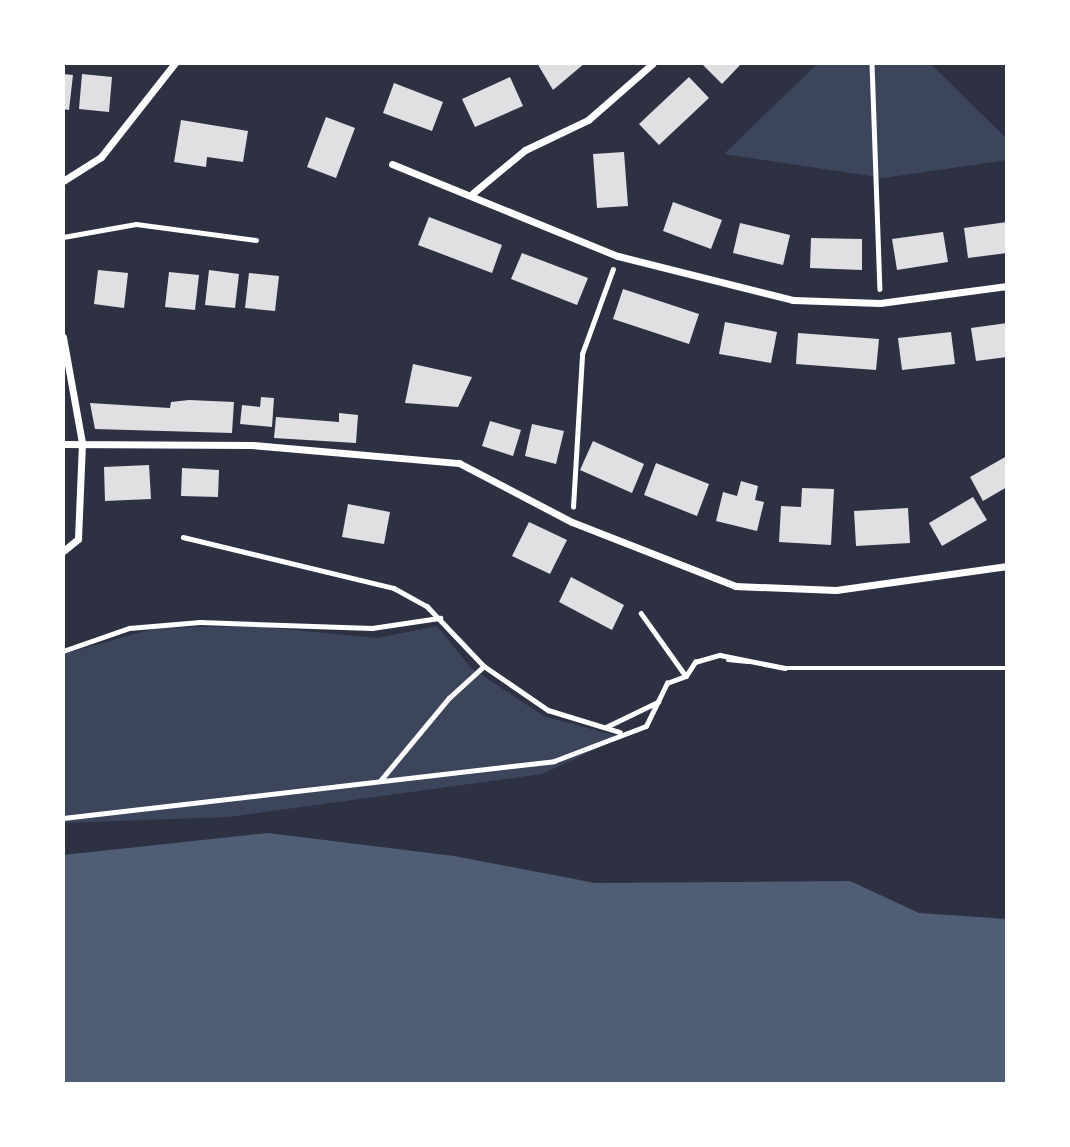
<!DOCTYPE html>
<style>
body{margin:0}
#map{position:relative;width:1070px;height:1147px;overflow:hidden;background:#2d3142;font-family:"Roboto Serif",serif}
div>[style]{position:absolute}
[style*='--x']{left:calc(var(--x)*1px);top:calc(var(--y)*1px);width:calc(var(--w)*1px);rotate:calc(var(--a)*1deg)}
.green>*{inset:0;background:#3c4559}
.water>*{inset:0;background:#4f5d75}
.building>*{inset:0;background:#e0e0e3}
.path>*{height:4.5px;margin:-2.25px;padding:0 2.25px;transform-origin:2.25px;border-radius:2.25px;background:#fff}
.service>*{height:5px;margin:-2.5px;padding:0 2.5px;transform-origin:2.5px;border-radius:2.5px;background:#fff}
.minor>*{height:7px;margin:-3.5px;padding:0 3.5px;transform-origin:3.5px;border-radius:3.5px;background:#fff}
span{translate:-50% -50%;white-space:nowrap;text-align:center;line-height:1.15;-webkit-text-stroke:7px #fff;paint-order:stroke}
.frame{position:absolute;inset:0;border:65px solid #fff;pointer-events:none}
</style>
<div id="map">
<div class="green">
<i style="clip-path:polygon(818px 63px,930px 63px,1007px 139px,1007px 160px,884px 178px,724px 154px)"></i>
<i style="clip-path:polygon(253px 626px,377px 638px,437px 626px,471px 668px,544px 716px,621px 737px,542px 774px,228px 817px,63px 823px,63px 654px,156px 628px)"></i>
</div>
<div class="water">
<i style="clip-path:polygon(268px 833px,454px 856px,595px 883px,850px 881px,919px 913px,1007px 919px,1007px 1084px,63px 1084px,63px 855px)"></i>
</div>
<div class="building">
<i style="clip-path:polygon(537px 63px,585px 63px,553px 90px)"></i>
<i style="clip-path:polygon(701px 63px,742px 63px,722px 84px)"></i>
<i style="clip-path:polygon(63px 74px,73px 75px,69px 110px,63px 109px)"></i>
<i style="clip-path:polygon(82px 74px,112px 77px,109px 112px,79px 109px)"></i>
<i style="clip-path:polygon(510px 77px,523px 106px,475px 127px,462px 99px)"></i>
<i style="clip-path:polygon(689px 77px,709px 98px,659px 145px,639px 124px)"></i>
<i style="clip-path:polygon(394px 83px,443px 102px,432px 131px,383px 113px)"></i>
<i style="clip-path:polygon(326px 117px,355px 128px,336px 178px,307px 167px)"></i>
<i style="clip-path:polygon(181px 120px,248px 131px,243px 162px,207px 157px,206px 167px,174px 162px)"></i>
<i style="clip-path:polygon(624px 152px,628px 206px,597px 208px,593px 154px)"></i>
<i style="clip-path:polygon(673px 202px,722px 220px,711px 249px,663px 231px)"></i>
<i style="clip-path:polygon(429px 217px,502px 245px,492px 273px,418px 245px)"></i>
<i style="clip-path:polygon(1007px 222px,1007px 253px,968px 258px,964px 228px)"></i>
<i style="clip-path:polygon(740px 223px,790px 235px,783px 265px,733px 253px)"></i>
<i style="clip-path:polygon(943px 232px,948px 262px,897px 270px,892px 239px)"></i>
<i style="clip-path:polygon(811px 238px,862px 239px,862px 270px,810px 268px)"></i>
<i style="clip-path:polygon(522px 253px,588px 278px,577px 305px,511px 279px)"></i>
<i style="clip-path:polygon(98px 270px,128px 273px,124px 308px,94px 304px)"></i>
<i style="clip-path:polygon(209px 270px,239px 274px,235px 308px,205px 305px)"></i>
<i style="clip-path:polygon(169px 272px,199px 275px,195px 310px,165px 307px)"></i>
<i style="clip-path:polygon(249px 273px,279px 276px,275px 311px,245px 308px)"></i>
<i style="clip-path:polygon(623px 289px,699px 314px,689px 344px,613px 319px)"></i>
<i style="clip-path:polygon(725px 322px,777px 332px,771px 363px,719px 354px)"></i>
<i style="clip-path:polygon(1007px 323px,1007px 357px,976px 361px,971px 328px)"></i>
<i style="clip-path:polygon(951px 332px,955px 364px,902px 370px,898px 338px)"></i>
<i style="clip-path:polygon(798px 333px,879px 339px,876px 370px,796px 364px)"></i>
<i style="clip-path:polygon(413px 364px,472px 377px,458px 407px,405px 403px)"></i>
<i style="clip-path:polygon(261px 397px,274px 398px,272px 427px,240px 424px,242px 405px,260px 407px)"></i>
<i style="clip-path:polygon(189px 400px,234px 402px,232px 433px,95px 429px,90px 403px,170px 408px,171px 402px)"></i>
<i style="clip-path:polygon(339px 413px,358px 415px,356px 443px,274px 438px,276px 417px,339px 422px)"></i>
<i style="clip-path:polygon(490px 421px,521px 430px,513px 456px,482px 446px)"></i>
<i style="clip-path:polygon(532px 424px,564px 431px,556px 464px,525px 456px)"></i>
<i style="clip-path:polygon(593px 441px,644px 464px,632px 493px,580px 470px)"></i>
<i style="clip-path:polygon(1007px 456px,1007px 487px,983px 501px,970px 477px)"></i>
<i style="clip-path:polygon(656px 463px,709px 484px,697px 516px,644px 495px)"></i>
<i style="clip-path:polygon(149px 465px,151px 499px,105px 501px,104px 467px)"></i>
<i style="clip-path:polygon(182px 468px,219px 470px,218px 497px,181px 496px)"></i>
<i style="clip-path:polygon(741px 481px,758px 486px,755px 500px,764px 502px,757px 531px,716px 521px,723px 492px,737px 496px)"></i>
<i style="clip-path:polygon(802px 488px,834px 489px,831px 545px,779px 542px,781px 506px,801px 507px)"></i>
<i style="clip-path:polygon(973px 497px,987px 520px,942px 546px,929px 523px)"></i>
<i style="clip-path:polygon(348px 504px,390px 512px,384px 544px,342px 537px)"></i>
<i style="clip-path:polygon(908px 508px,910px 543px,856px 546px,854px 511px)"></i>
<i style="clip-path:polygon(529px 522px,567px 540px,550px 574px,512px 556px)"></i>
<i style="clip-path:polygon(571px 577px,624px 605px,612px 630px,559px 602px)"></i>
</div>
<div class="path">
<i style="--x:872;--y:63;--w:226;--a:88"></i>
<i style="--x:573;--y:507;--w:153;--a:-86.6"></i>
<i style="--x:582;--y:354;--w:90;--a:-70"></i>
<i style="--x:183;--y:537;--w:217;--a:13.6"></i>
<i style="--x:394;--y:588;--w:38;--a:29"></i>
<i style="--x:427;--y:606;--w:83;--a:46.5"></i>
<i style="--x:484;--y:666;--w:78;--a:34.5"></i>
<i style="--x:548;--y:710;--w:75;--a:17"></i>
<i style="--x:641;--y:613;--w:77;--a:54.5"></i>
<i style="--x:63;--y:651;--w:70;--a:-19.2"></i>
<i style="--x:129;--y:628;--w:71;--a:-4.8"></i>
<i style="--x:200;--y:622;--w:172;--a:2"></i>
<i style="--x:372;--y:628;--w:69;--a:-8.4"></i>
<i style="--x:728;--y:659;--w:19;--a:6"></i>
<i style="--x:606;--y:727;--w:58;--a:-25.7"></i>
<i style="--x:380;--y:781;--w:108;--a:-50.3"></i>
<i style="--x:449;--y:698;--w:47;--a:-42.4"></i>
<i style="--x:63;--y:818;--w:494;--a:-6.6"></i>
<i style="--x:554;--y:761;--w:98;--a:-20.8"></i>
<i style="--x:646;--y:726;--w:48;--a:-64"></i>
<i style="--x:667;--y:683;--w:20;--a:-20"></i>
<i style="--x:686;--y:676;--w:17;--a:-57"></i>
<i style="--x:695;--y:662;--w:26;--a:-16"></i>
<i style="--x:720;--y:655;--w:66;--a:11.3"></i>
<i style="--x:785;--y:668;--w:222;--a:0"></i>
</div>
<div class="service">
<i style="--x:63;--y:237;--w:74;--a:-10.1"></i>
<i style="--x:136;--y:224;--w:121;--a:7.6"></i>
</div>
<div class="minor">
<i style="--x:392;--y:164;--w:244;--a:22.2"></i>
<i style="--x:618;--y:256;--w:180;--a:14.1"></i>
<i style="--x:793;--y:300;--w:87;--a:2"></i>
<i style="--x:880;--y:303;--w:128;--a:-7.6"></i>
<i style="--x:63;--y:181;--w:45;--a:-32.3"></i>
<i style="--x:101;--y:157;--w:120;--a:-51.8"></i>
<i style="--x:473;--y:193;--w:67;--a:-39.6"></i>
<i style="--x:525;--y:150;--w:70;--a:-25.5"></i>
<i style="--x:588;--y:120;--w:86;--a:-41.2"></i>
<i style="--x:63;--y:337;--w:108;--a:79.8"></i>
<i style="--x:82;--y:443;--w:96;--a:92.4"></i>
<i style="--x:78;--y:539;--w:19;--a:141"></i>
<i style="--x:63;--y:444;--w:189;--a:0.3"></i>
<i style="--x:252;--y:445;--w:208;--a:5"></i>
<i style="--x:459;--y:463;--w:127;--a:27.6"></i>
<i style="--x:572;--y:522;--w:175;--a:21.4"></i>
<i style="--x:735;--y:586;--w:101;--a:2.3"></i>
<i style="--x:836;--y:590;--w:173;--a:-8"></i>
</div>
<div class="frame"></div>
</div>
